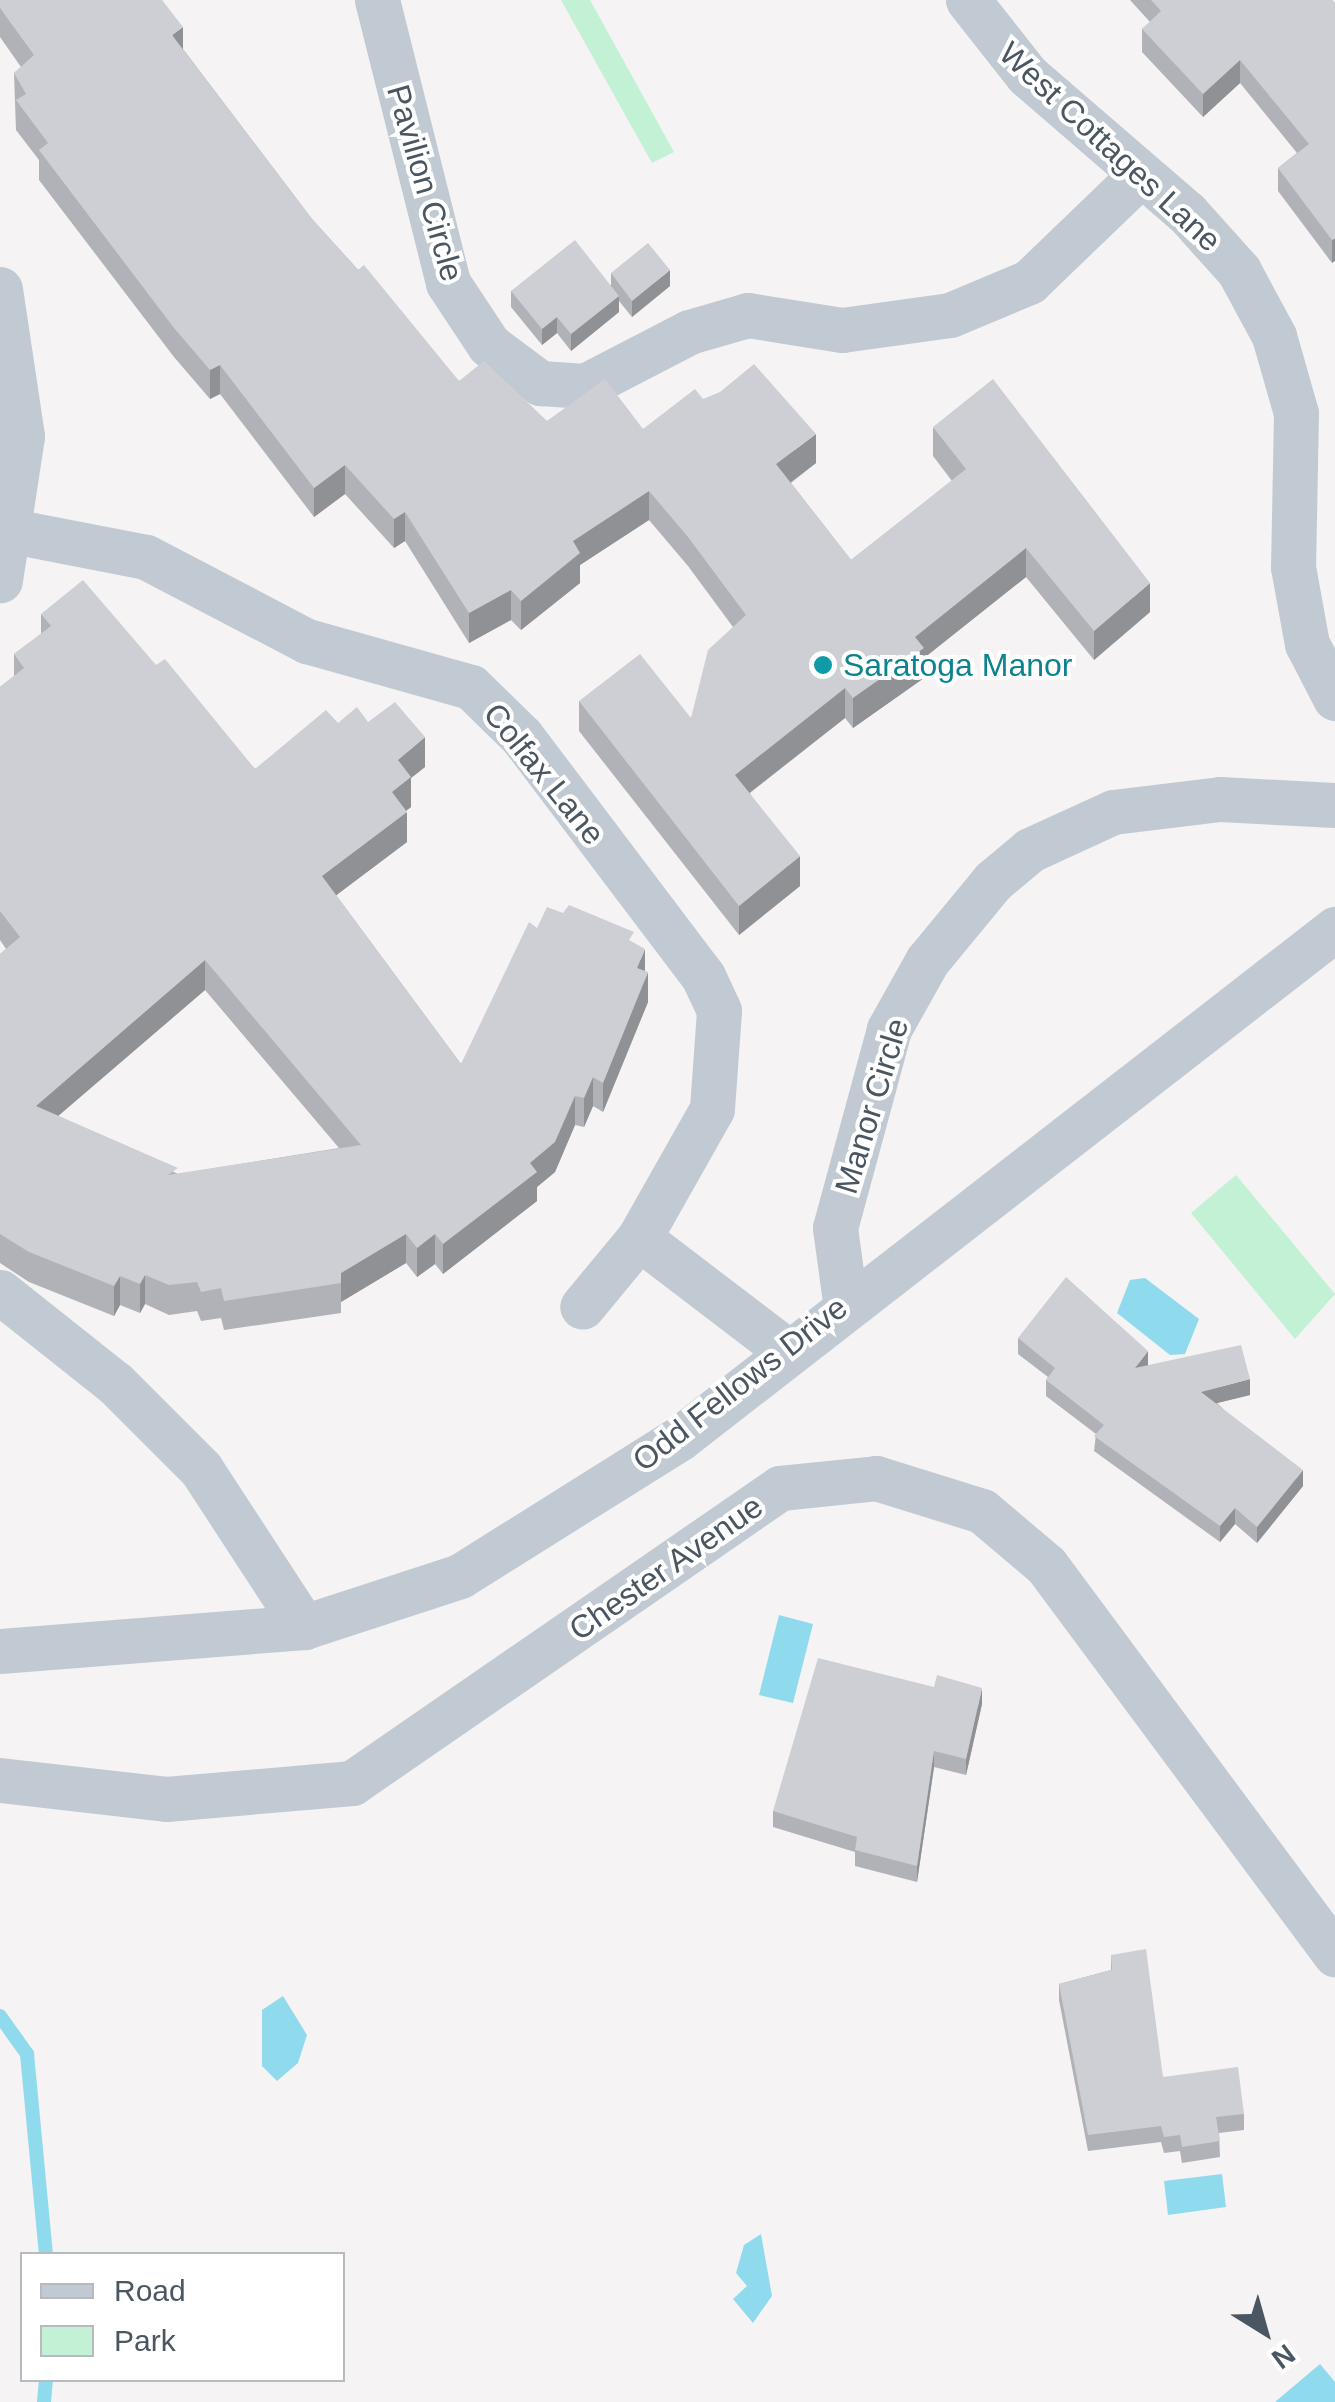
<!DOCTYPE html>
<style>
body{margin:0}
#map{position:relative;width:1335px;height:2402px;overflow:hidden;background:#f5f3f3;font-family:Helvetica,sans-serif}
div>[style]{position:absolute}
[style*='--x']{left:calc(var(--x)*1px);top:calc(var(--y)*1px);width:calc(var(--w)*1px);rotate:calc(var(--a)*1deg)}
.green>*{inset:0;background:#c3f1d5}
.water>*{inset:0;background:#90daee}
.stream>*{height:14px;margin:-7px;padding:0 7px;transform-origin:7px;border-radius:7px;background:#90daee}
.minor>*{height:45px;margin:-22.5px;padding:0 22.5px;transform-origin:22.5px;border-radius:22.5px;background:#c1cad2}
.wall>*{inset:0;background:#b0b2b7}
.shaded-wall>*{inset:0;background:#909195}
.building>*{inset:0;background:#cdcfd5}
.dots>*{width:28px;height:28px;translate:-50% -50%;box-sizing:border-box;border:5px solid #fff;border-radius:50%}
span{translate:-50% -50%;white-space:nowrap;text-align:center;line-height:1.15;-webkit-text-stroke:8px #fff;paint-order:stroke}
.street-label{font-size:32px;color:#4a5661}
.culture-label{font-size:32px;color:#0d838f}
.left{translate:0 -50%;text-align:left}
.legend{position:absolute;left:20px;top:2252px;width:325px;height:130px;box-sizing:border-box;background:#fff;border:2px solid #b7bbc0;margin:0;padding:12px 18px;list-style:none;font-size:30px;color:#4a5661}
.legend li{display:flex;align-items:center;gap:20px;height:50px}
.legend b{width:50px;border:2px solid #b7bbc0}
.north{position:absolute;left:1215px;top:2282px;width:100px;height:100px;-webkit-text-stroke:8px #fff;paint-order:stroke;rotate:143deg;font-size:28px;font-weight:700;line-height:40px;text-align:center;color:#4a5661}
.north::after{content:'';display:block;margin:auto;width:35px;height:45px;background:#4a5661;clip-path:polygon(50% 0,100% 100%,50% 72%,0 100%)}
</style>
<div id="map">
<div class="green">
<i style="clip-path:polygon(561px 0,590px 0,674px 152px,652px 163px)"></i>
<i style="clip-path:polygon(1236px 1175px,1335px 1294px,1295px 1339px,1191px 1213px)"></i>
</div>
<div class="water">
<i style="clip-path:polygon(1145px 1278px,1199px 1319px,1185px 1354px,1170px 1355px,1117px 1313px,1130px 1280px)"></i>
<i style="clip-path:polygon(779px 1615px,813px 1624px,793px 1703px,759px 1695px)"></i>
<i style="clip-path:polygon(283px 1996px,307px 2035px,298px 2063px,277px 2081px,262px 2066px,262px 2010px)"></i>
<i style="clip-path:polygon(1222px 2174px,1226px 2207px,1168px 2215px,1164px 2181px)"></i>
<i style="clip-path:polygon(761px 2234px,772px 2296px,753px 2323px,733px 2299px,747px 2286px,736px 2273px,744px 2245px)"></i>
<i style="clip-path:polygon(1320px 2364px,1335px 2382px,1335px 2402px,1275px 2402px)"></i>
</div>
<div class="stream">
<i style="--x:0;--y:2016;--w:47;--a:54.6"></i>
<i style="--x:27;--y:2054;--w:201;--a:84.6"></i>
<i style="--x:44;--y:2402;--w:22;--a:-85"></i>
</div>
<div class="minor">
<i style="--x:377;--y:0;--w:292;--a:75.9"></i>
<i style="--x:448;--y:283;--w:74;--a:56.5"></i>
<i style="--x:489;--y:345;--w:64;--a:36.7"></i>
<i style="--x:540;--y:383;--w:45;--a:3.8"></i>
<i style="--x:585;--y:386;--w:117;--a:-27.4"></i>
<i style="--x:689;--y:332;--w:61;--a:-16.1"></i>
<i style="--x:748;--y:315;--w:95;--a:9.1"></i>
<i style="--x:842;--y:330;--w:109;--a:-7.9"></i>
<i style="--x:950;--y:315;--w:86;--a:-22.7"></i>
<i style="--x:1029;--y:282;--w:154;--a:-43.9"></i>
<i style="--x:968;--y:0;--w:95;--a:51.8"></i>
<i style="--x:1027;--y:75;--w:211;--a:40.8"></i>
<i style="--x:1187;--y:213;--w:78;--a:48.1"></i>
<i style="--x:1239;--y:271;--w:74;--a:61.7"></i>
<i style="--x:1274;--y:336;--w:80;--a:74.1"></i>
<i style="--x:1296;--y:413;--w:154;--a:91.1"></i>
<i style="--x:1293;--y:567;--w:78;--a:79.7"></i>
<i style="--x:1307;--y:644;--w:61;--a:62.6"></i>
<i style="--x:0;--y:289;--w:149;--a:81.5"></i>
<i style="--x:22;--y:436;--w:146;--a:98.7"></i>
<i style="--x:12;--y:531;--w:136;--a:11"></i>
<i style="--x:146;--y:557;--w:182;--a:27.6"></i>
<i style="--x:307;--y:641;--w:170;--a:15.7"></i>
<i style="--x:471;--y:687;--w:71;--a:44.4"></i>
<i style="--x:522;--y:737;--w:300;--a:52.9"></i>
<i style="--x:703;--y:976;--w:38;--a:65"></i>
<i style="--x:719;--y:1011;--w:98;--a:94.1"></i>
<i style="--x:712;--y:1109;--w:148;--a:119.5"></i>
<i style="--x:639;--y:1238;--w:89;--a:129.6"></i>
<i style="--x:639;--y:1238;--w:185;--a:37.3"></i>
<i style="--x:0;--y:1292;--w:147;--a:38.4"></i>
<i style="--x:115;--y:1383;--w:122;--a:45"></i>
<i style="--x:201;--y:1469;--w:189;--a:56.9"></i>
<i style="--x:845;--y:1301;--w:74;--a:-97.8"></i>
<i style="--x:835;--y:1228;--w:206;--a:-74.8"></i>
<i style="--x:889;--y:1029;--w:78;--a:-60.8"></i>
<i style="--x:927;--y:961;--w:104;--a:-50.5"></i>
<i style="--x:993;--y:881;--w:48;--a:-40"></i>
<i style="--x:1030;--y:850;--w:91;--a:-24.6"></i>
<i style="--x:1113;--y:812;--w:108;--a:-6.9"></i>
<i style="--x:1220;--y:799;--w:115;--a:3"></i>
<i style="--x:0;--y:1651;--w:305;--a:-4.5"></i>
<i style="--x:304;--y:1627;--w:164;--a:-18.1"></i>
<i style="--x:460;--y:1576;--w:260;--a:-32.1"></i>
<i style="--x:680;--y:1438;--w:830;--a:-37.85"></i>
<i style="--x:0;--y:1780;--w:167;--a:6.5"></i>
<i style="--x:166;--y:1799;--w:187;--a:-4.9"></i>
<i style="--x:352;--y:1783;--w:520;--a:-34.58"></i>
<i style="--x:780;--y:1488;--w:97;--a:-5.9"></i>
<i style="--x:876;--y:1478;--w:111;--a:17.3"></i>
<i style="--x:982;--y:1511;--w:84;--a:40.2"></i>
<i style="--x:1046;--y:1565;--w:485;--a:53.4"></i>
</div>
<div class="wall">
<i style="clip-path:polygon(0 0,183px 49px,312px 219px,459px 381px,547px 421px,643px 429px,703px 399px,816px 463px,791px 483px,851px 560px,952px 481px,933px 456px,933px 427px,1150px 612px,1094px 660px,1026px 577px,924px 658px,924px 678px,853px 728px,845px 718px,750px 793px,800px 886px,739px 935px,579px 731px,579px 701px,691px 718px,733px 627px,688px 566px,649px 520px,580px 565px,580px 583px,521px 630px,511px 620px,469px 643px,405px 541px,394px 548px,345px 494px,314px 517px,220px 394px,210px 399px,174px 357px,39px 180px,39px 160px,16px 130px,14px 73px,21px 67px,0 37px)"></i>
<i style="clip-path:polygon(1130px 0,1332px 0,1335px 3px,1332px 263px,1278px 191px,1278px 168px,1297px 153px,1240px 83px,1203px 117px,1142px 52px,1142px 29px,1150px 22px)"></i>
<i style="clip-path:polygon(611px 273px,670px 286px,632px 317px,619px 301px,619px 312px,571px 351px,557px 333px,542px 345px,511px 307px,511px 291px,611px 285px)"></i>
<i style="clip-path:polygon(evenodd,41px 614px,156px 665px,255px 769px,338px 723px,368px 722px,425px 767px,411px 778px,411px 807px,406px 811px,407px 842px,336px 895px,461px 1064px,537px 928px,634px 943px,645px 971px,648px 1002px,603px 1112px,593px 1106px,584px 1127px,575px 1125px,555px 1172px,537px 1187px,537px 1201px,443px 1274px,435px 1264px,417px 1277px,406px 1263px,341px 1302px,341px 1313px,224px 1330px,221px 1318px,201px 1321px,197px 1311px,169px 1315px,145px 1304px,140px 1313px,120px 1305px,114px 1316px,29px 1282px,0 1263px,0 954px,6px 949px,0 940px,0 687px,14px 676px,14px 654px,41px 634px,41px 614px,205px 990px,339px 1148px,178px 1174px,58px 1116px,205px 990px)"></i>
<i style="clip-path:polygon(1018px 1338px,1148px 1365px,1250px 1395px,1217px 1403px,1303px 1486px,1257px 1543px,1235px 1524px,1220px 1542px,1094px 1451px,1096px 1434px,1046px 1396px,1046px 1380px,1048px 1377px,1018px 1354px)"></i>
<i style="clip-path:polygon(982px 1704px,966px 1775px,934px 1767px,917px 1882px,855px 1866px,855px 1852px,773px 1827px,773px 1811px)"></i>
<i style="clip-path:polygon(1111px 1955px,1163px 2077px,1244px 2114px,1244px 2130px,1219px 2133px,1220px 2157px,1182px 2163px,1180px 2151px,1164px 2153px,1161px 2142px,1088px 2151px,1059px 2000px,1059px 1984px,1111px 1970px)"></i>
</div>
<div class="shaded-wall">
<i style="clip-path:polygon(183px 27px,183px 57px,172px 35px)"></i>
<i style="clip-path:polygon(1240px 60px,1240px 83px,1203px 117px,1203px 94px)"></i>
<i style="clip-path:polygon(1335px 238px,1335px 261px,1332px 263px,1332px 240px)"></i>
<i style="clip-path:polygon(670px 270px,670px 286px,632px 317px,632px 301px)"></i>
<i style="clip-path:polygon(619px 296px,619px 312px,571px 351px,571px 334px)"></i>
<i style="clip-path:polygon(557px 317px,557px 333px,542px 345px,542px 329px)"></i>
<i style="clip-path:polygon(220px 365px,220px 394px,210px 399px,210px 370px)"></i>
<i style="clip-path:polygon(816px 434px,816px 463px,776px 493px,776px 464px)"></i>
<i style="clip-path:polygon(345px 465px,345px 494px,314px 517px,314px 488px)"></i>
<i style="clip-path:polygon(649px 491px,649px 520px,580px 565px,580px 583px,521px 630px,521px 601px,573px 541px)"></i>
<i style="clip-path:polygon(405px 512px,405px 541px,394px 548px,394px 519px)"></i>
<i style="clip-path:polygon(1026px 548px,1026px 577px,924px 658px,924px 678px,853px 728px,853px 698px,915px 637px)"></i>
<i style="clip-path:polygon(1150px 583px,1150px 612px,1094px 660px,1094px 631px)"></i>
<i style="clip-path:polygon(511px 590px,511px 620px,469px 643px,469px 613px)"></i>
<i style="clip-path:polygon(845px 688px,845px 718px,735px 804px,735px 775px)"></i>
<i style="clip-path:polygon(425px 737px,425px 767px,411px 778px,411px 807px,392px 821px,392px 792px,398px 760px)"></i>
<i style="clip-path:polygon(407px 812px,407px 842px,322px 906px,322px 876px)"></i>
<i style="clip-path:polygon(800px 856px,800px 886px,739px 935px,739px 906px)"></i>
<i style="clip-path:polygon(645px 949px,645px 978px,637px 968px)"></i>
<i style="clip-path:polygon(205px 960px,205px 990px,36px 1135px,36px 1106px)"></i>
<i style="clip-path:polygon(648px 972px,648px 1002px,603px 1112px,603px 1083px)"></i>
<i style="clip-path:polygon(593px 1077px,593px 1106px,584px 1127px,584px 1098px)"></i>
<i style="clip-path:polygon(575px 1096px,575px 1125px,555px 1172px,537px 1187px,537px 1201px,443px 1274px,443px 1244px)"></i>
<i style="clip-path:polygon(406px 1234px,406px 1263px,341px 1302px,341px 1273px)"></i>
<i style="clip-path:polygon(435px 1234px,435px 1264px,417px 1277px,417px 1248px)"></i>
<i style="clip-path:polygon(145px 1275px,145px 1304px,140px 1313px,140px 1284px)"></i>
<i style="clip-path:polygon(120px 1276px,120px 1305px,114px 1316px,114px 1286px)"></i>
<i style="clip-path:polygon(1148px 1351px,1148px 1367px,1135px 1368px)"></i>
<i style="clip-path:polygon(1250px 1379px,1250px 1395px,1201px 1407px,1201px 1392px)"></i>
<i style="clip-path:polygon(1303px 1470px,1303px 1486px,1257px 1543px,1257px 1527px)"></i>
<i style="clip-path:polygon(1235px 1508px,1235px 1524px,1220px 1542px,1220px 1526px)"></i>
<i style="clip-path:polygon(982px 1688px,982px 1704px,966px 1775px,966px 1759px)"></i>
<i style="clip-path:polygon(934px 1751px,934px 1767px,917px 1882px,917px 1866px)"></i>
</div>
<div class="building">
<i style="clip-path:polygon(0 0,162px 0,183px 27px,172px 35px,312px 219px,358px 270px,364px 265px,459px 381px,484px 361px,547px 421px,605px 379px,643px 429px,695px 389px,703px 399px,720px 392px,754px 364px,816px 434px,776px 464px,851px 560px,966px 469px,933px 427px,993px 379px,1150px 583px,1094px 631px,1026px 548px,915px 637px,924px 648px,853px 698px,845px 688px,735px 775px,800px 856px,739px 906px,579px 701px,640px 654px,691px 718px,708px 650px,746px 615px,688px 537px,649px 491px,573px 541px,580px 553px,521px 601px,511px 590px,469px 613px,405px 512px,394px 519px,345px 465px,314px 488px,220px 365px,210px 370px,174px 328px,39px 150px,48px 143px,16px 100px,26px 94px,14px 73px,34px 55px,0 8px)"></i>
<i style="clip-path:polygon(1151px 0,1332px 0,1335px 3px,1335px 238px,1332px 240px,1278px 168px,1309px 144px,1240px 60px,1203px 94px,1142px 29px,1161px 11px)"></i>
<i style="clip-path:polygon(575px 240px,619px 296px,571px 334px,557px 317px,542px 329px,511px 291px)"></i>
<i style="clip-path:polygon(648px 243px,670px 270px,632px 301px,611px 273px)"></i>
<i style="clip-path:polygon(evenodd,83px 580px,156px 665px,165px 659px,255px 769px,326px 710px,338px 723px,357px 707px,368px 722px,395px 702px,425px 737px,398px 760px,411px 777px,392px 792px,407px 812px,322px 876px,461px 1064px,529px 922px,537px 928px,547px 907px,563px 913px,569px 905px,634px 932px,629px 940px,645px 949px,637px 968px,648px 972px,603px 1083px,593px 1077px,584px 1098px,575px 1096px,555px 1142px,530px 1163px,537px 1172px,443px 1244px,435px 1234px,417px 1248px,406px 1234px,341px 1273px,341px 1283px,224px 1301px,221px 1288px,201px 1292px,197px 1282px,169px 1285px,145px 1275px,140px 1284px,120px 1276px,114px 1286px,29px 1252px,0 1234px,0 954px,20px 937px,0 911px,0 687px,24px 668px,14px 654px,51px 626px,41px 614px,83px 580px,205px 960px,361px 1145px,168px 1175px,178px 1168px,36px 1106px,205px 960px)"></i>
<i style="clip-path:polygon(1066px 1277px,1148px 1351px,1135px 1368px,1241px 1345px,1250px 1379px,1201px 1392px,1303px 1470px,1257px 1527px,1235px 1508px,1220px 1526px,1094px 1436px,1104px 1425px,1046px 1380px,1055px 1368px,1018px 1338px)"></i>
<i style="clip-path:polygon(818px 1658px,934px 1687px,937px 1675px,982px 1688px,966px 1759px,934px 1751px,917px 1866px,855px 1850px,857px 1837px,773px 1811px)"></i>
<i style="clip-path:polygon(1146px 1949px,1163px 2077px,1238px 2067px,1244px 2114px,1216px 2117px,1220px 2141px,1182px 2147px,1180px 2135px,1164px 2137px,1161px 2126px,1088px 2135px,1059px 1984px,1112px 1970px,1111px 1955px)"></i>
</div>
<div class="dots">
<i style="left:823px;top:665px;background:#0f9aa8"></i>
</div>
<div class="street-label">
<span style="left:1110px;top:147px;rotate:43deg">West Cottages Lane</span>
<span style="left:425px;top:183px;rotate:74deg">Pavilion Circle</span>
<span style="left:544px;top:774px;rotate:51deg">Colfax Lane</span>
<span style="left:872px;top:1106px;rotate:-73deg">Manor Circle</span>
<span style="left:740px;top:1384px;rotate:-38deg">Odd Fellows Drive</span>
<span style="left:666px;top:1568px;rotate:-35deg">Chester Avenue</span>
</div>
<div class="culture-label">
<span class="left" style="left:843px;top:665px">Saratoga Manor</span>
</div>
<ul class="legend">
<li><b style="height:12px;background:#c1cad2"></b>Road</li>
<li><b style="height:28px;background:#c3f1d5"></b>Park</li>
</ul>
<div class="north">N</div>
</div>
